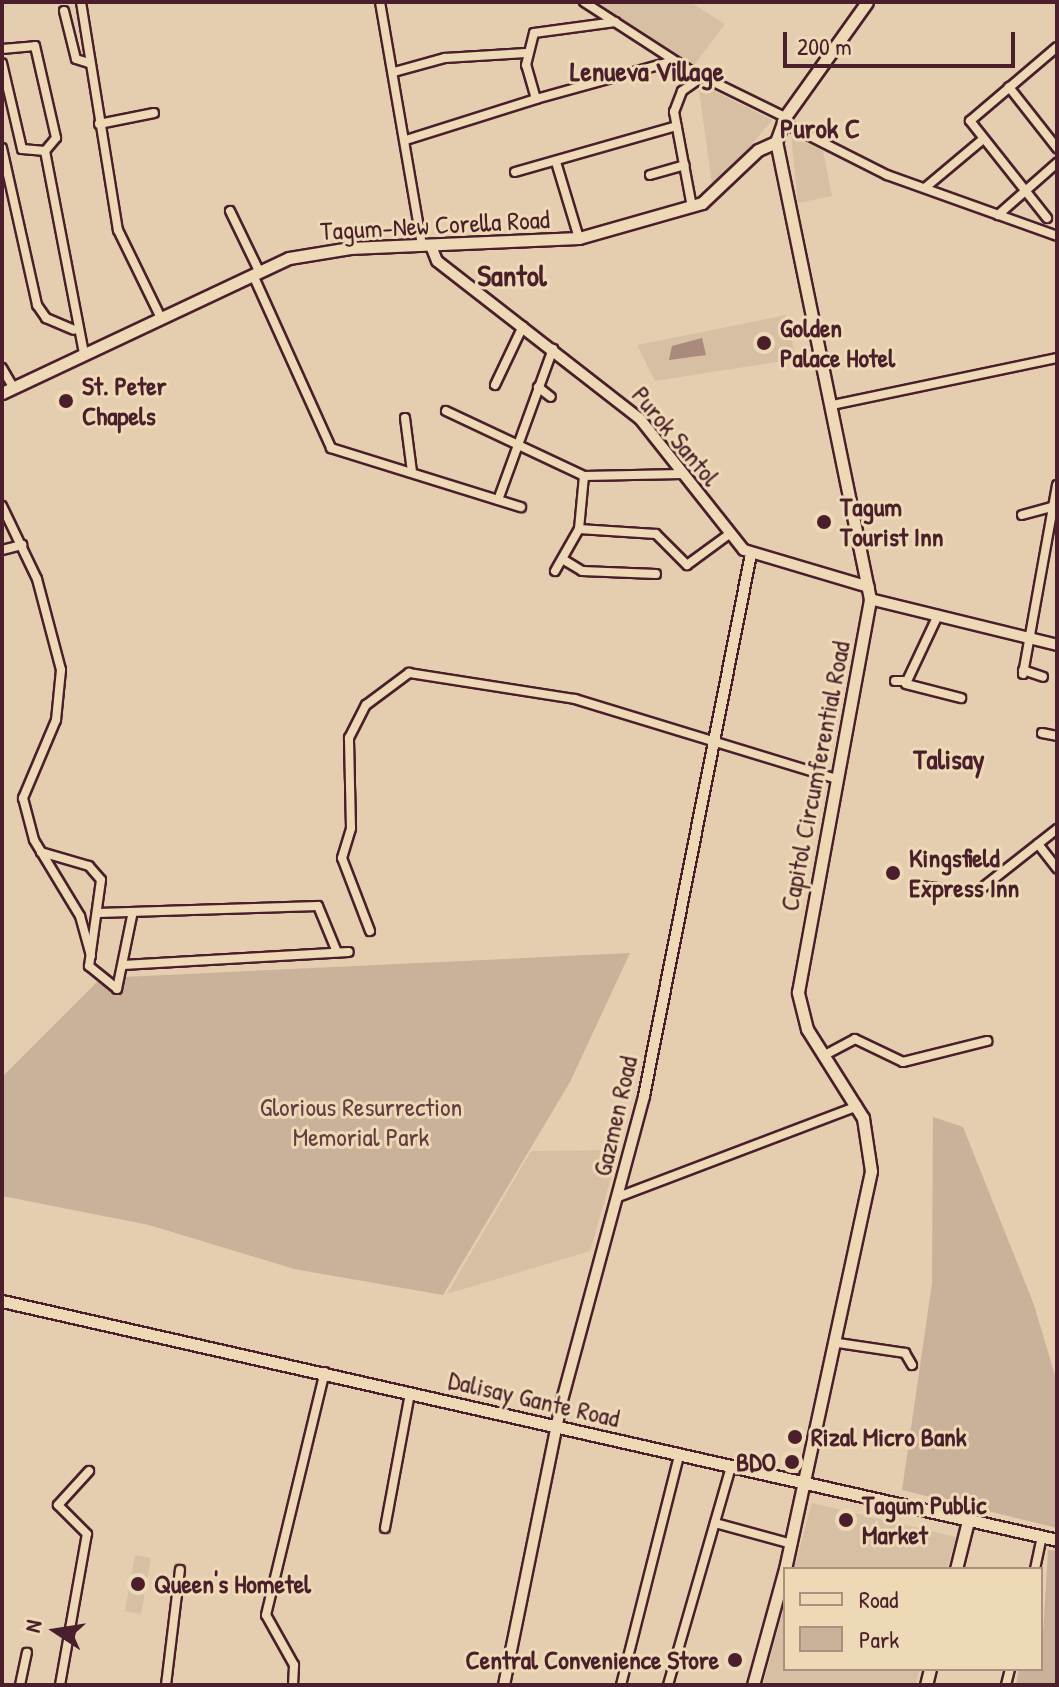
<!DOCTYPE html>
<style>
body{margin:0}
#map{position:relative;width:1059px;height:1687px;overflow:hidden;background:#e4ceaf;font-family:"Patrick Hand",sans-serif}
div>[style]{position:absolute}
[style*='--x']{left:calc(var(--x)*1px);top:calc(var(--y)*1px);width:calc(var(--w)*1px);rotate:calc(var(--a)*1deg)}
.built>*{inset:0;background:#d7bfa4}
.green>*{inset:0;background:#cab199}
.water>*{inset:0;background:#a98a7c}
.roads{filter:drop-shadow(2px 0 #4a1f2b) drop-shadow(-2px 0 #4a1f2b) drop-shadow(0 2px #4a1f2b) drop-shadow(0 -2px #4a1f2b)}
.minor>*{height:8px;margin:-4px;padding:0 4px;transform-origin:4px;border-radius:4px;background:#eed9b7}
.tertiary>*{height:10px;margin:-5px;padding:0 5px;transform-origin:5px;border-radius:5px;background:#eed9b7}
.secondary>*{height:11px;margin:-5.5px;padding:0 5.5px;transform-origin:5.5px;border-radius:5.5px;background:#eed9b7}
.dots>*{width:22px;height:22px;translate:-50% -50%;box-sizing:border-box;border:4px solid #eed9b7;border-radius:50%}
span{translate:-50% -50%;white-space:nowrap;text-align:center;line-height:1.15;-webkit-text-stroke:6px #eed9b7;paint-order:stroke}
.street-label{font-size:26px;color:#4a1f2b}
.poi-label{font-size:26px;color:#4a1f2b;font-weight:700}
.left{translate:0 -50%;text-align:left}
.right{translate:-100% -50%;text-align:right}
.park-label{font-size:26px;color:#643c41}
.neighbourhood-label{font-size:28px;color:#4a1f2b;font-weight:700}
.quarter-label{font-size:30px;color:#4a1f2b;font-weight:700}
.frame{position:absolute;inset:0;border:4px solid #4a1f2b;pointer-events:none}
.legend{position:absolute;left:783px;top:1567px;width:260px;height:104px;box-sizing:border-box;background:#eed9b7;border:2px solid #ac8f7f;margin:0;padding:10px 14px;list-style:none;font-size:24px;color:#4a1f2b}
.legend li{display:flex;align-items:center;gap:16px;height:40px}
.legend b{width:40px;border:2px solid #ac8f7f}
.north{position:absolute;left:16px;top:1591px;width:80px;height:80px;-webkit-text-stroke:6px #eed9b7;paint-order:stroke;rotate:282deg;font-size:22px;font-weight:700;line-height:32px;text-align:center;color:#4a1f2b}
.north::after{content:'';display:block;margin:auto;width:28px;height:36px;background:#4a1f2b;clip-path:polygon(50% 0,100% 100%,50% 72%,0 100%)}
.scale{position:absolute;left:783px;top:32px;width:232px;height:36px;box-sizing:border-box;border:4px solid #4a1f2b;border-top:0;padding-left:10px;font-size:24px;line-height:28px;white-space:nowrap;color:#4a1f2b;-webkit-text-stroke:6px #eed9b7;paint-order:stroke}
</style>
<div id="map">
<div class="built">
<i style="clip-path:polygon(586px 2px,690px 2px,725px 24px,691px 69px)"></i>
<i style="clip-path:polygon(698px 83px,772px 120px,713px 191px)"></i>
<i style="clip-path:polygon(791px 135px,823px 151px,832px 196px,798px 203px)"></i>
<i style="clip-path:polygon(786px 315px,796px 359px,655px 381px,637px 345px)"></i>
<i style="clip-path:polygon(619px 1150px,590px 1251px,447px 1294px,531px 1151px)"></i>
<i style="clip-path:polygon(812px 1503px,956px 1537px,947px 1569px,794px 1569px)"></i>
<i style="clip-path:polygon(135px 1555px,151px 1558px,141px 1614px,125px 1611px)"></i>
<i style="clip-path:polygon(785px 1603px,785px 1669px,920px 1669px,915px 1685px,763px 1685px)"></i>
</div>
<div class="green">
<i style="clip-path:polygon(630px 953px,570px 1082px,443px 1295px,294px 1269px,149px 1225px,2px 1196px,2px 1077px,101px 978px)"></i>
<i style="clip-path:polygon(933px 1117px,963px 1127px,1034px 1305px,1057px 1382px,1057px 1528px,902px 1490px,932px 1283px)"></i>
<i style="clip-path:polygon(1048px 1550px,1057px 1551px,1057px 1685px,1016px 1685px,1019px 1669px,1041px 1669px)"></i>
</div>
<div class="water">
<i style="clip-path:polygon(702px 338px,706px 355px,669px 360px,672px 346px)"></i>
</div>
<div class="roads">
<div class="minor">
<i style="--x:81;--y:2;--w:231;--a:80.8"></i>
<i style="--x:118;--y:230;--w:98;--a:64"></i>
<i style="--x:380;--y:2;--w:248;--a:80.2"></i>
<i style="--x:584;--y:2;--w:125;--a:32.9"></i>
<i style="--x:689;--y:70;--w:107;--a:26.1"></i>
<i style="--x:64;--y:11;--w:49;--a:76"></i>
<i style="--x:76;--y:59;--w:14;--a:17"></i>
<i style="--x:2;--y:49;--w:33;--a:-5"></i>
<i style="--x:35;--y:46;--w:94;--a:77.1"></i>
<i style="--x:56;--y:138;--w:17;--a:130"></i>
<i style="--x:45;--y:151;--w:23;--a:-175"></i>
<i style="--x:22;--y:149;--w:88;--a:-103.1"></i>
<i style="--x:394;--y:72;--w:53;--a:-15.4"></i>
<i style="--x:445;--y:58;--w:81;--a:-3.5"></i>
<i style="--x:1009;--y:87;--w:78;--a:51.8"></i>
<i style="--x:536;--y:99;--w:142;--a:-15.5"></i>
<i style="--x:782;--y:122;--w:118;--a:26.8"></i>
<i style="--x:887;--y:175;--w:181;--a:19.7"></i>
<i style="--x:99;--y:124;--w:56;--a:-11.3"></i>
<i style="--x:406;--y:140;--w:136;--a:-17.5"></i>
<i style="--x:536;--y:99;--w:35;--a:-106"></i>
<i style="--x:526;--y:65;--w:33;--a:-76"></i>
<i style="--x:534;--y:33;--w:82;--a:-7.7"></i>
<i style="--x:2;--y:148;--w:161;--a:77.4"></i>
<i style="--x:37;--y:305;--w:16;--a:55"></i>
<i style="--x:46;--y:318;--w:30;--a:23"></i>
<i style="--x:45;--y:151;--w:207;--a:79.1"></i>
<i style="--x:556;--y:162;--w:79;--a:73.2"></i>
<i style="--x:515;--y:172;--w:168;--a:-15.9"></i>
<i style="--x:650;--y:175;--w:36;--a:-16"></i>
<i style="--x:926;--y:187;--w:73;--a:-40"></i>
<i style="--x:692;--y:207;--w:97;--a:-100.7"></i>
<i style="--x:674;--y:112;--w:22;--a:-69"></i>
<i style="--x:682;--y:91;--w:24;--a:-35"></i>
<i style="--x:230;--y:211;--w:67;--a:64.2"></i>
<i style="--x:998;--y:215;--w:79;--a:-41.4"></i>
<i style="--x:1047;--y:218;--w:124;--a:-128.4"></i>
<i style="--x:970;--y:121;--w:114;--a:-40.4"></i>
<i style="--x:253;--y:275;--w:190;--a:65.7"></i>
<i style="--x:331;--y:448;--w:199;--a:17.3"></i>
<i style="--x:2;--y:368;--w:22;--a:60"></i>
<i style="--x:495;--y:385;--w:65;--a:-64.6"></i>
<i style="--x:538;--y:387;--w:16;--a:38"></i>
<i style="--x:832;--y:405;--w:230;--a:-11.8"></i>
<i style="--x:446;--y:411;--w:153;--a:25.2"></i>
<i style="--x:584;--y:476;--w:98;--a:-1.2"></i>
<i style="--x:405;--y:418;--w:54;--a:82.6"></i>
<i style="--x:498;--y:500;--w:161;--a:-70"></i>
<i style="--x:2;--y:506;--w:81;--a:64.4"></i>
<i style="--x:37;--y:579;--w:94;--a:75.2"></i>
<i style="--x:61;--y:670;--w:50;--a:95.7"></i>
<i style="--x:56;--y:720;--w:85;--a:112.9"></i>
<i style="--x:23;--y:798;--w:43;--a:75.3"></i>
<i style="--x:34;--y:840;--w:89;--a:58.8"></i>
<i style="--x:80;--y:916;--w:41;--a:74.6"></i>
<i style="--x:1022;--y:515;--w:30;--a:-15"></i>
<i style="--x:579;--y:529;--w:77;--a:3.7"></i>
<i style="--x:656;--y:534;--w:44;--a:45"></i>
<i style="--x:687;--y:565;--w:51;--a:-36.2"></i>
<i style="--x:2;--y:550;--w:21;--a:-14"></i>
<i style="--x:564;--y:560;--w:21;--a:31"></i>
<i style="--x:582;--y:571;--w:74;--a:2.3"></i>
<i style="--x:555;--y:571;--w:48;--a:-60.3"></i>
<i style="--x:579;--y:529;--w:53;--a:-84.6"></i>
<i style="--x:1023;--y:670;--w:21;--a:19"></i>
<i style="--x:1023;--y:674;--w:192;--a:-79.8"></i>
<i style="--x:895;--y:681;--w:12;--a:0"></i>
<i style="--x:907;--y:681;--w:73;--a:-64.8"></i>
<i style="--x:906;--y:684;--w:57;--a:14.3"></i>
<i style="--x:1042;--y:733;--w:15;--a:11"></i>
<i style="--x:1038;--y:844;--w:31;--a:52"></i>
<i style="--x:41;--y:852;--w:50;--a:16.3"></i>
<i style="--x:89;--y:866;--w:18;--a:49"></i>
<i style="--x:101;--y:880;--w:87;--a:97.9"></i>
<i style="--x:89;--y:966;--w:36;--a:39"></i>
<i style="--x:117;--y:989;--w:75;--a:-78.4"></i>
<i style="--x:919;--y:886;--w:58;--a:5.9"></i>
<i style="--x:977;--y:892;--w:102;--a:-38.2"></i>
<i style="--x:98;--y:913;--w:220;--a:-1.8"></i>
<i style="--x:318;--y:906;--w:50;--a:67.6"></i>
<i style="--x:370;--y:931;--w:78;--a:-111"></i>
<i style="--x:342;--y:858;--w:31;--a:-73"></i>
<i style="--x:351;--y:828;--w:90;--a:-91.3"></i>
<i style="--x:349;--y:738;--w:37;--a:-63"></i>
<i style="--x:366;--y:705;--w:54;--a:-36.7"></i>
<i style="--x:409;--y:673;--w:168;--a:8.9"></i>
<i style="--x:575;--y:699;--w:274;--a:17"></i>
<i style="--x:123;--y:965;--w:226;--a:-3.3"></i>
<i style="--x:823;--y:1056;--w:36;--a:-28"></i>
<i style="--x:855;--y:1039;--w:53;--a:25.6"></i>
<i style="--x:903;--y:1062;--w:87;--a:-14"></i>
<i style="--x:618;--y:1197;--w:256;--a:-20.8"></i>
<i style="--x:838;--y:1343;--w:68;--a:8.5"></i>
<i style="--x:905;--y:1353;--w:14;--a:60"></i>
<i style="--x:715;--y:1523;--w:80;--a:15.3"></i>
<i style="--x:385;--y:1528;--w:137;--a:-79.5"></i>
<i style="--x:1035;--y:1569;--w:33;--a:-78"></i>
<i style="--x:20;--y:1685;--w:33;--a:-78"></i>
<i style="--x:60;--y:1685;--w:153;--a:-79.9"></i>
<i style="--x:87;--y:1534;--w:41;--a:-135"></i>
<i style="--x:58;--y:1505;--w:46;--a:-47.6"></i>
<i style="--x:166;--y:1685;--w:116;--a:-83.1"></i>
<i style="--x:293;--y:1685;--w:20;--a:-87"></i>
<i style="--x:294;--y:1665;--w:57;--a:-119.2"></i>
<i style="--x:266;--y:1615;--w:250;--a:-76.4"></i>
<i style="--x:621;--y:1685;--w:237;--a:-75.8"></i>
<i style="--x:668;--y:1685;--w:227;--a:-73.9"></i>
<i style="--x:1006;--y:1685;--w:16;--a:-76"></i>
</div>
<div class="tertiary">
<i style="--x:431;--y:246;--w:16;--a:68"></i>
<i style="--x:437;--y:261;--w:257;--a:37.9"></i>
<i style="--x:640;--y:419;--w:167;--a:51.6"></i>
<i style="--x:744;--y:550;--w:130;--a:16.5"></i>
<i style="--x:870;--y:599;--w:193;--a:13.8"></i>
<i style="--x:504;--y:1685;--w:287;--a:-78.5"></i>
<i style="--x:561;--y:1404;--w:319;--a:-74.9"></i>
<i style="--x:644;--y:1096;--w:552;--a:-78.83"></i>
</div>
<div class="secondary">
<i style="--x:2;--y:393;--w:317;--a:-25.2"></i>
<i style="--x:289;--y:258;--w:62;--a:-9.3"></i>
<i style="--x:350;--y:248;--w:229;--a:-2.5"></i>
<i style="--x:579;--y:238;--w:128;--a:-15.9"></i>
<i style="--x:702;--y:203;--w:77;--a:-43.4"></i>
<i style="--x:758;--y:150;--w:20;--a:-24"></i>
<i style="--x:2;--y:1301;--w:1082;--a:12.76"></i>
<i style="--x:785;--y:1569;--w:407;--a:-77.8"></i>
<i style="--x:871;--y:1171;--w:54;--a:-98.6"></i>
<i style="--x:863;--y:1118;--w:105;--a:-122.2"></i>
<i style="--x:807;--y:1029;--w:38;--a:-104"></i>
<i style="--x:798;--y:992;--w:400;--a:-79.6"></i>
<i style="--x:870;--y:599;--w:467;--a:-101.6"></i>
<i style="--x:776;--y:142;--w:27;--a:-70"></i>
<i style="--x:785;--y:117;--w:141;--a:-54.5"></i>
<i style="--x:956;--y:1569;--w:49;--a:-76"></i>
<i style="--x:753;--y:1685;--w:120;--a:-74.6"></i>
<i style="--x:926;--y:1685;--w:16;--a:-76"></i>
</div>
</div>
<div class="dots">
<i style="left:764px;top:343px;background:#4a1f2b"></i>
<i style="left:66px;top:401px;background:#4a1f2b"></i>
<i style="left:824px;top:522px;background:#4a1f2b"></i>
<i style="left:893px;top:873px;background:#4a1f2b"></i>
<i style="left:795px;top:1437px;background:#4a1f2b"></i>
<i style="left:792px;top:1462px;background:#4a1f2b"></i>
<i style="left:846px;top:1520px;background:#4a1f2b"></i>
<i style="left:138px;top:1584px;background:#4a1f2b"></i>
<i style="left:735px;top:1660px;background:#4a1f2b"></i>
</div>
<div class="street-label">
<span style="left:435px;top:225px;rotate:-3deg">Tagum-New Corella Road</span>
<span style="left:676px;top:436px;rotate:50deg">Purok Santol</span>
<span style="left:815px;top:776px;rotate:-79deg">Capitol Circumferential Road</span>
<span style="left:615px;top:1116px;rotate:-77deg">Gazmen Road</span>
<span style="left:534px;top:1399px;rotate:13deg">Dalisay Gante Road</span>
</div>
<div class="poi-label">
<span class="left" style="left:780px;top:343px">Golden<br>Palace Hotel</span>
<span class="left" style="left:82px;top:401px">St. Peter<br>Chapels</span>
<span class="left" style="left:840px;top:522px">Tagum<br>Tourist Inn</span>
<span class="left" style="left:909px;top:873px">Kingsfield<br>Express Inn</span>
<span class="left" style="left:811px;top:1437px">Rizal Micro Bank</span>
<span class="right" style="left:776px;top:1462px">BDO</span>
<span class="left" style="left:862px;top:1520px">Tagum Public<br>Market</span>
<span class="left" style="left:154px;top:1584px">Queen's Hometel</span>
<span class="right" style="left:719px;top:1660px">Central Convenience Store</span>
</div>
<div class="park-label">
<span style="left:361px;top:1122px">Glorious Resurrection<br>Memorial Park</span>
</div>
<div class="neighbourhood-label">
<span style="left:647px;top:71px">Lenueva Village</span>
<span style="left:820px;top:128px">Purok C</span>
<span style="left:949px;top:759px">Talisay</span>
</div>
<div class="quarter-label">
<span style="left:512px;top:275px">Santol</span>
</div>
<div class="frame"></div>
<ul class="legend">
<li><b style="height:10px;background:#eed9b7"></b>Road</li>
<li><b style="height:22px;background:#cab199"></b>Park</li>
</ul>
<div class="north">N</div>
<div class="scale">200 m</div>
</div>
